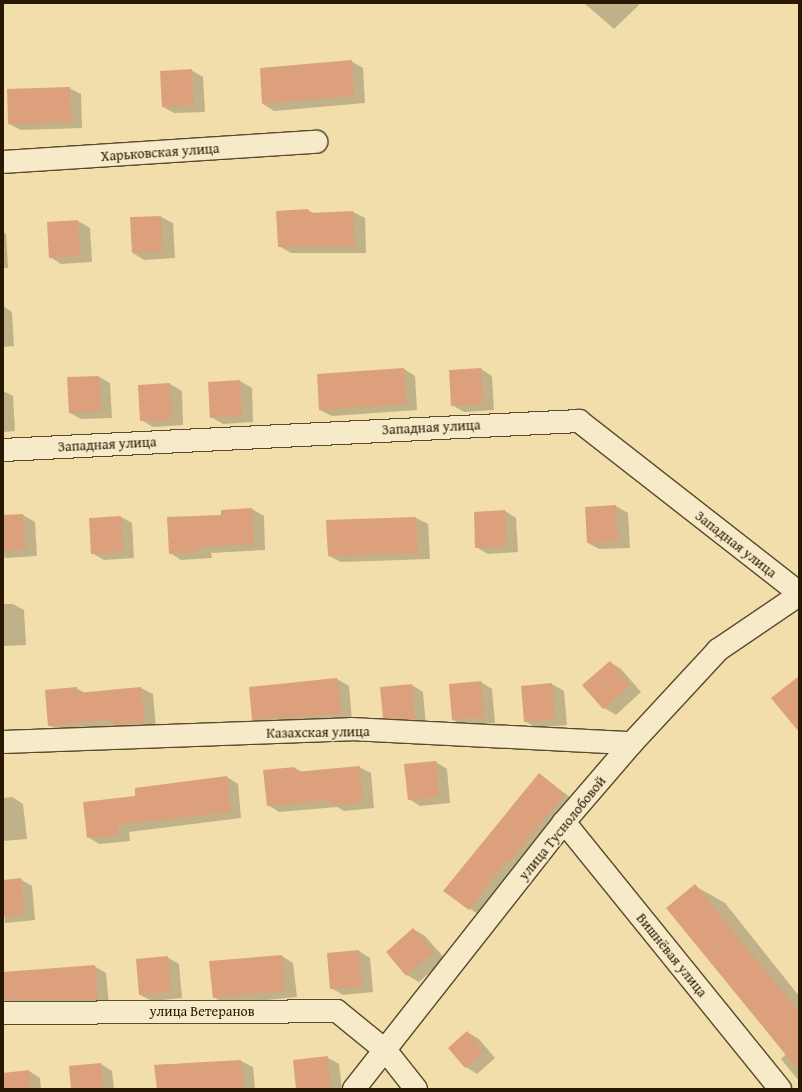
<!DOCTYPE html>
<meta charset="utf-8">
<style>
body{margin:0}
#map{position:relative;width:802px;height:1092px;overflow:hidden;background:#f1deab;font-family:"Gentium Book Plus",serif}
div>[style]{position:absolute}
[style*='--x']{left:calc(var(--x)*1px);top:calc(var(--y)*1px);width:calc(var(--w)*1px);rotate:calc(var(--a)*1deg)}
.shadow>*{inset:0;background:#0003}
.building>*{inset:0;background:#dda07c}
.roads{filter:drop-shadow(1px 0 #5a492c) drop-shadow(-1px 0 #5a492c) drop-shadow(0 1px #5a492c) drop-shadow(0 -1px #5a492c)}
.minor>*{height:22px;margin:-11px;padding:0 11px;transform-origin:11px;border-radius:11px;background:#f6eac8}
span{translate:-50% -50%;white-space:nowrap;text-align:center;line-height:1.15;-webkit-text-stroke:3px #f6eac8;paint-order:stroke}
.street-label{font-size:14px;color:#281701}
.frame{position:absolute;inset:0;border:4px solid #281701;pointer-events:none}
</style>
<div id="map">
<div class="shadow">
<i style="clip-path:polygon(584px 3px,637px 3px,639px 5px,614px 29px)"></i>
<i style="clip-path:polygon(351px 61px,363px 68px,365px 103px,274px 111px,263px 104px)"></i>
<i style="clip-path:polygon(191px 70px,203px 77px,205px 112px,174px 113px,163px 107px)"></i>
<i style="clip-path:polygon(69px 88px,81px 94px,82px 128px,21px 130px,9px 124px)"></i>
<i style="clip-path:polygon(308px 210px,315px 214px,353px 212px,365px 218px,366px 253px,291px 253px,279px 246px)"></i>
<i style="clip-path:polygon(161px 217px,173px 223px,175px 258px,144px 260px,133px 253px,131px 218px)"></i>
<i style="clip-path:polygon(78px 221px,90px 228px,92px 262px,61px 264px,50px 257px,48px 223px)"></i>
<i style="clip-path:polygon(3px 232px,6px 234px,8px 268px,3px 268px)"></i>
<i style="clip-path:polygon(3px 306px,12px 312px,14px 346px,3px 347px)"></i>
<i style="clip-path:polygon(404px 369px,415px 376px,417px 410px,332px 416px,320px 410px)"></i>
<i style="clip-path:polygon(481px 369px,492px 376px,494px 410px,464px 412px,452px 405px)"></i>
<i style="clip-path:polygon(99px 377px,110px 383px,112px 418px,81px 419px,70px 413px)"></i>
<i style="clip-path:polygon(240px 381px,252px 388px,253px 422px,223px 424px,211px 417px,210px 383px)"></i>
<i style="clip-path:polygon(170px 384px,182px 391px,183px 425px,153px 427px,141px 420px)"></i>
<i style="clip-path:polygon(3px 391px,13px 396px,15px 431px,3px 432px)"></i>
<i style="clip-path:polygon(616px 506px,628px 513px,630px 548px,599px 549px,588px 543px,586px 508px)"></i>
<i style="clip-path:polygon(252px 509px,264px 516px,265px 550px,211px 553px,212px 558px,181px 560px,170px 553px,222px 516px)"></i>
<i style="clip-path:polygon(505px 511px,516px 518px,518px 552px,488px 554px,476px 547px)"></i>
<i style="clip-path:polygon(23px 515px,35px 522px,37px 556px,6px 558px,3px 556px,3px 516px)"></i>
<i style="clip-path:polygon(121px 517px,132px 523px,134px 558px,104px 560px,92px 553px)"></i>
<i style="clip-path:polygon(416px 518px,428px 524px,430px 559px,341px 562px,329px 556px)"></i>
<i style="clip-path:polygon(3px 604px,13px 604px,24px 610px,26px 645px,3px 646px)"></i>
<i style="clip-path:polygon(610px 662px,621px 669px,641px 692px,616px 715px,604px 708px,584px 685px)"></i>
<i style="clip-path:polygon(337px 679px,349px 686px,352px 720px,264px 726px,253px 720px)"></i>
<i style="clip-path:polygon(481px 682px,492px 689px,495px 723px,465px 726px,453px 720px)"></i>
<i style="clip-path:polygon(552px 684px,564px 691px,567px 725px,536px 728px,525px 721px)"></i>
<i style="clip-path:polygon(412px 685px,423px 692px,426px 726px,396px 724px,384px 717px)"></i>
<i style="clip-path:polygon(76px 688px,85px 693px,141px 688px,153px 694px,156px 728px,126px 731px,117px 726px,61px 732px,49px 725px)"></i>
<i style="clip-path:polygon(436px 762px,447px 769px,450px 803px,420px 806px,409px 799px)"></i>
<i style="clip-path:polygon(359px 767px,371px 773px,374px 808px,344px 811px,337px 807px,279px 812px,268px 805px,295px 768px,302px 772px)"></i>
<i style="clip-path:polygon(539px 774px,575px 801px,481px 916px,470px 909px)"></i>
<i style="clip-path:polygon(227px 777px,238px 784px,241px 818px,129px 832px,130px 841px,99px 844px,88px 837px,137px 797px)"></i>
<i style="clip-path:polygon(12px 797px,23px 804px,27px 839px,3px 841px,3px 798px)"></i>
<i style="clip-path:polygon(20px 879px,32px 886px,35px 920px,5px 923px,3px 881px)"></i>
<i style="clip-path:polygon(695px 886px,725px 903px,799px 996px,799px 1081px,781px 1059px,786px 1054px)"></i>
<i style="clip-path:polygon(413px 929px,425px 936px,445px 959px,419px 982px,407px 975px)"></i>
<i style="clip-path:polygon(359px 951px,370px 958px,373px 992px,343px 995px,331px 988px)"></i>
<i style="clip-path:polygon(282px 956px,293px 963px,297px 997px,225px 1004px,214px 997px)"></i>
<i style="clip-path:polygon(167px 957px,179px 964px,182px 998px,152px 1001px,140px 995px)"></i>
<i style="clip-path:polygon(94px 966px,106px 973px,109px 1006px,3px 1013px,3px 973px)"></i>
<i style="clip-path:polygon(467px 1032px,479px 1039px,495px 1058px,477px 1074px,466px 1067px)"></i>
<i style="clip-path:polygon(328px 1058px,339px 1064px,342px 1089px,297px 1089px)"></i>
<i style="clip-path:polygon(241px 1061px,253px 1067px,255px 1089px,158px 1089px,155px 1065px)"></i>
<i style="clip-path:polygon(101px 1064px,112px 1071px,114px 1089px,72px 1089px)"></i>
<i style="clip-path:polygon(29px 1071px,40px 1078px,41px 1089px,3px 1089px,3px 1074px)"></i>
</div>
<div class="building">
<i style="clip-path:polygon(352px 60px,354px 96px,262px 104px,260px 68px)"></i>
<i style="clip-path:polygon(192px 69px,194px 105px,162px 107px,160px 71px)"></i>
<i style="clip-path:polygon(70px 87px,71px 122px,8px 124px,7px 89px)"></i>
<i style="clip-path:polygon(308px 209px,308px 213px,353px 211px,355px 247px,278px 247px,276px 211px)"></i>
<i style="clip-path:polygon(161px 216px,163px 252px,132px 253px,130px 217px)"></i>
<i style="clip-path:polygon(78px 220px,80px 256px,49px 258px,47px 222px)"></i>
<i style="clip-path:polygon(404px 368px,406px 404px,319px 410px,317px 374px)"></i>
<i style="clip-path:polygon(481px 368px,483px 404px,451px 406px,449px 370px)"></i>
<i style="clip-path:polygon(99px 376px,101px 411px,69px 413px,67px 377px)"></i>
<i style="clip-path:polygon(240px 380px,242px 416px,210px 418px,208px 382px)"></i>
<i style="clip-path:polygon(170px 383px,172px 419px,140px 421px,138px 385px)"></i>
<i style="clip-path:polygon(616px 505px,618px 541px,587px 543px,585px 507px)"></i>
<i style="clip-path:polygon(252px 508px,254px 544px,200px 547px,200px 552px,169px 554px,167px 517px,221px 515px,221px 510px)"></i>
<i style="clip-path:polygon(505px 510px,507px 546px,475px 548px,474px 512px)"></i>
<i style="clip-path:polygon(23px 514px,26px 550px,3px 551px,3px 515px)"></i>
<i style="clip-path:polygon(121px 516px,123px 552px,91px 554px,89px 518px)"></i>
<i style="clip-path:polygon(416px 517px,418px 553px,328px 556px,326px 520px)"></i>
<i style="clip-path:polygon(610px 661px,631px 685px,603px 709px,582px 685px)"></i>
<i style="clip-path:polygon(799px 676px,799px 732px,771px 698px)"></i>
<i style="clip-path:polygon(337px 678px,341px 714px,252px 720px,249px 687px)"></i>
<i style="clip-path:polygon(481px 681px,484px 717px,452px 720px,449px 684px)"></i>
<i style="clip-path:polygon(552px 683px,555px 719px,524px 722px,521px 686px)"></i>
<i style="clip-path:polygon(412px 684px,415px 720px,383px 718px,380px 687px)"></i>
<i style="clip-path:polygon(77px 687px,77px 693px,141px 687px,145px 722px,113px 725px,113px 719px,48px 726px,45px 690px)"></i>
<i style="clip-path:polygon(436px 761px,439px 797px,408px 800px,404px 764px)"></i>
<i style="clip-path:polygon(360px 766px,363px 802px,331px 805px,331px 800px,267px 806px,263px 770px,295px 767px,295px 772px)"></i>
<i style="clip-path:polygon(539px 773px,565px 794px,509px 862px,507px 860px,469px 910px,443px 891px)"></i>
<i style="clip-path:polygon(227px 776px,230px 812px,118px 825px,118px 835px,87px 838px,83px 802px,135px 796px,135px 788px)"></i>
<i style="clip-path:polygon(21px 878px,24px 914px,3px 916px,3px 880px)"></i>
<i style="clip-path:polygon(695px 884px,799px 1012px,799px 1071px,666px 908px)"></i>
<i style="clip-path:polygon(413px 928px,434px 952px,406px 976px,386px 952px)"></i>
<i style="clip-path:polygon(359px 950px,362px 986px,330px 989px,327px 953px)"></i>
<i style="clip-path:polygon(282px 955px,285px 991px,213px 998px,209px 961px)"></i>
<i style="clip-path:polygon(168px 956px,171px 992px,139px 995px,136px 959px)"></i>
<i style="clip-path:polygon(95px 965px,98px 1000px,3px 1000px,3px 972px)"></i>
<i style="clip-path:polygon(467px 1031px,484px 1051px,465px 1068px,448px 1048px)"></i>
<i style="clip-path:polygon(328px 1056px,331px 1089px,296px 1089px,293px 1060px)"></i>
<i style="clip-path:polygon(241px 1060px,244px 1089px,157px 1089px,154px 1065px)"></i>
<i style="clip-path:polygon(101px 1063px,103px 1089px,71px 1089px,69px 1066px)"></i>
<i style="clip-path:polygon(29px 1070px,31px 1089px,3px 1089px,3px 1073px)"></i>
</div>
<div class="roads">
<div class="minor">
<i style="--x:3;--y:162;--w:314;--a:-3.7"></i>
<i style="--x:3;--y:450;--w:577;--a:-2.88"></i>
<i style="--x:579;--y:421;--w:279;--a:38"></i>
<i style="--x:3;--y:742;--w:348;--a:-2.1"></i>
<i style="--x:351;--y:729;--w:281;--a:2.9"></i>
<i style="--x:564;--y:822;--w:343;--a:51"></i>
<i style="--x:3;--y:1013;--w:334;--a:-0.3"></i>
<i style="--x:337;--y:1011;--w:63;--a:39.2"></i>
<i style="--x:386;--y:1051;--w:48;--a:51.7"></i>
<i style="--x:354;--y:1089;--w:340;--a:-51.8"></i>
<i style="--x:564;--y:822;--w:104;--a:-49.3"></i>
<i style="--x:632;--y:743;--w:127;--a:-47.2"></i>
<i style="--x:718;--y:650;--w:98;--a:-34.2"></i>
</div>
</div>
<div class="street-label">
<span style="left:160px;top:152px;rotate:-4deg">Харьковская улица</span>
<span style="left:431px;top:427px;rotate:-3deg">Западная улица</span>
<span style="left:107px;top:444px;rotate:-3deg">Западная улица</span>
<span style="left:736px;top:544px;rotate:38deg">Западная улица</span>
<span style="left:318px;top:732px;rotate:-1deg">Казахская улица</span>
<span style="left:562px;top:828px;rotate:-51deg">улица Туснолобовой</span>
<span style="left:672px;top:955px;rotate:51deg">Вишнёвая улица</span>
<span style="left:202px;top:1011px">улица Ветеранов</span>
</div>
<div class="frame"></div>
</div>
